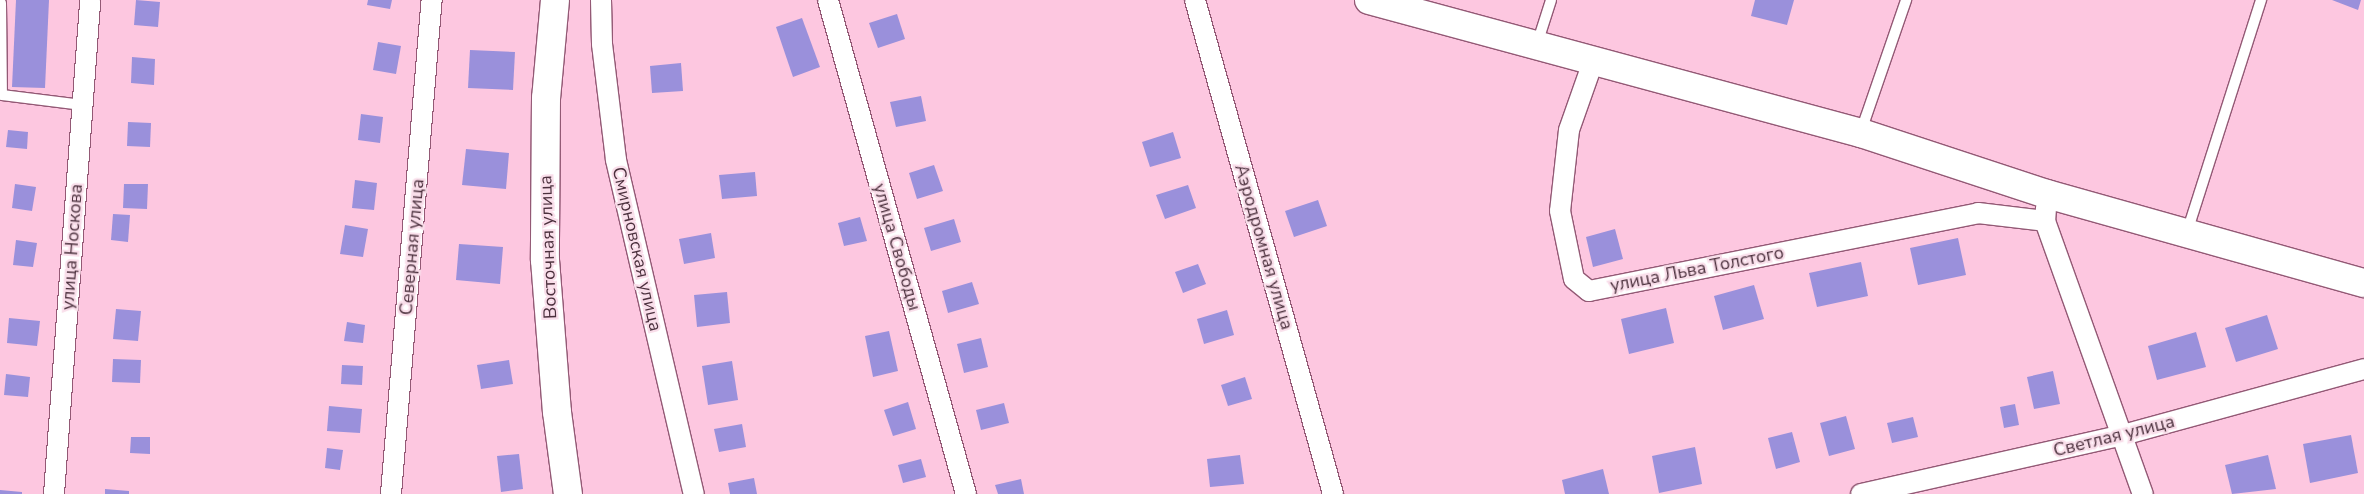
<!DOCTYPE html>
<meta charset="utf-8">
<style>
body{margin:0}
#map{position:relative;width:2364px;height:494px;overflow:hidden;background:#fdc7e0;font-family:"Nunito Sans",sans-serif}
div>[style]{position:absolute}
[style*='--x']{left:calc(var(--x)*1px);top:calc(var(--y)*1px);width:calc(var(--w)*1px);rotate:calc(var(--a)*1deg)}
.building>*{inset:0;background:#9a90db}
.roads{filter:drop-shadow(1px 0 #935975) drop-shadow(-1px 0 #935975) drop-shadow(0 1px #935975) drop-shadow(0 -1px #935975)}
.lane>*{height:10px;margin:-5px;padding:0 5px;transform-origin:5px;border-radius:5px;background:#fff}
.street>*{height:20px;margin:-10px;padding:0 10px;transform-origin:10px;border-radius:10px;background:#fff}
.secondary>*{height:28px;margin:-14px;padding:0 14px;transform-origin:14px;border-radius:14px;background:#fff}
span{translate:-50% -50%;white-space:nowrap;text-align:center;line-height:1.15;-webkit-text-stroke:4.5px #f9deea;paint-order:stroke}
.street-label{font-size:18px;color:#4b303d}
</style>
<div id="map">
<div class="building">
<i style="clip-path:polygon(16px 0,49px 0,45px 88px,12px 87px)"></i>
<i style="clip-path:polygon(136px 0,160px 2px,158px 27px,134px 25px)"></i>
<i style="clip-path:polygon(368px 0,392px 0,390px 9px,367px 5px)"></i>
<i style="clip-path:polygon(1755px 0,1794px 0,1787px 25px,1751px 16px)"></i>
<i style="clip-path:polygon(2332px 0,2361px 0,2358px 10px)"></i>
<i style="clip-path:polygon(897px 14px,905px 39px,878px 48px,869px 23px)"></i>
<i style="clip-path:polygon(802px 18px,820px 67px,793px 77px,776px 27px)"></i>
<i style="clip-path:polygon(378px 42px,401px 46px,396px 74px,373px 70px)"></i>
<i style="clip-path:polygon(470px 50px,515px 52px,513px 90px,468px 88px)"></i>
<i style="clip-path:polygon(132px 57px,155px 59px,154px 85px,131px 83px)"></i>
<i style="clip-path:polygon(681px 63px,683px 91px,652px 93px,650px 66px)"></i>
<i style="clip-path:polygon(921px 96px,926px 121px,896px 127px,890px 102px)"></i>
<i style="clip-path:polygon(361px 114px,383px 117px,380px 143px,358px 140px)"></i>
<i style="clip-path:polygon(128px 122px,151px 123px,150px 147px,127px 146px)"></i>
<i style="clip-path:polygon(8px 130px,28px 132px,27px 149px,6px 147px)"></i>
<i style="clip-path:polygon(1173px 132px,1181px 158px,1150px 167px,1142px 142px)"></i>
<i style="clip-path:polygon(466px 149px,509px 153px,506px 189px,462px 185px)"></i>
<i style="clip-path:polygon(934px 165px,943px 191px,917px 199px,909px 173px)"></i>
<i style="clip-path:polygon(755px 172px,757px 196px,722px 199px,719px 175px)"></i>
<i style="clip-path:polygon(355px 180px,377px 183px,374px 210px,352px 208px)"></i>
<i style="clip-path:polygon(15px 184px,36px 187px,32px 211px,12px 208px)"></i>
<i style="clip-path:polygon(124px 184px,148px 184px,147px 209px,123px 208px)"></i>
<i style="clip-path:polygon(1188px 185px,1196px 208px,1165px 219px,1156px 195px)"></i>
<i style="clip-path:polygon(1318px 200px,1327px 226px,1294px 237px,1285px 211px)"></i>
<i style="clip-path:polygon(113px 214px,130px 215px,128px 242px,111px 240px)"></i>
<i style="clip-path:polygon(860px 217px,867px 241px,844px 246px,838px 223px)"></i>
<i style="clip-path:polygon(954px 219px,961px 242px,931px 251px,924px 228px)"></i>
<i style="clip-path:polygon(345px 225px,368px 229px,363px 257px,340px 254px)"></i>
<i style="clip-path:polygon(1615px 229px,1623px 259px,1593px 267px,1586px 237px)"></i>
<i style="clip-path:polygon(711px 233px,715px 258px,684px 264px,679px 239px)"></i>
<i style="clip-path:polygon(1958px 238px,1966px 275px,1918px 285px,1910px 248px)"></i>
<i style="clip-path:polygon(16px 240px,37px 243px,33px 267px,13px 265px)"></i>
<i style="clip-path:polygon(459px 244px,503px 247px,500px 284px,456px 280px)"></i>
<i style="clip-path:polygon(1861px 262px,1868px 296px,1817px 307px,1809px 273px)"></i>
<i style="clip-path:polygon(1198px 264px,1206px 284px,1183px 293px,1175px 272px)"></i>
<i style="clip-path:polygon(972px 282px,979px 304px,948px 313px,942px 291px)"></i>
<i style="clip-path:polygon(1754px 285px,1764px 319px,1723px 330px,1714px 296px)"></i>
<i style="clip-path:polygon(727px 292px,730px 323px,697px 327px,694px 295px)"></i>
<i style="clip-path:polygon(1666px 308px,1674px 343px,1629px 354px,1621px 319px)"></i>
<i style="clip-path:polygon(116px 309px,141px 311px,138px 341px,113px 339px)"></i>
<i style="clip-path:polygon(1227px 310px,1234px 335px,1204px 344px,1197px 319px)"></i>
<i style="clip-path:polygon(2267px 315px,2278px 349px,2236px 362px,2225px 328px)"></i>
<i style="clip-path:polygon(9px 318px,40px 321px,37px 346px,7px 343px)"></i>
<i style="clip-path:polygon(347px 322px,365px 325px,363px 343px,344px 341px)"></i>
<i style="clip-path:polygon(889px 331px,898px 371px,873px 377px,865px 336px)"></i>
<i style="clip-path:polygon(2196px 332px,2206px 367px,2157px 380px,2148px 346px)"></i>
<i style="clip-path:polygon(981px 338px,988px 367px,964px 373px,957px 344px)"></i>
<i style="clip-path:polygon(113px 359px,141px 360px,140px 383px,112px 382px)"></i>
<i style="clip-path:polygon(509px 360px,513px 384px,481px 389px,477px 365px)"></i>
<i style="clip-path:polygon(732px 361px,738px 400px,708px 405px,702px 366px)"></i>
<i style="clip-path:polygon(342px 365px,363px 366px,362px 385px,341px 384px)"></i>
<i style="clip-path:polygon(2053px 371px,2060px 404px,2034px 409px,2027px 377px)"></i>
<i style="clip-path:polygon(6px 374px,30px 377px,28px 397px,4px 395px)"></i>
<i style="clip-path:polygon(1245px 377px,1252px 399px,1228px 406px,1221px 385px)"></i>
<i style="clip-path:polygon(908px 402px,916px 429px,893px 436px,884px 410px)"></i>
<i style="clip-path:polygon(1004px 403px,1009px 423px,981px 430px,976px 410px)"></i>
<i style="clip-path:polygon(2015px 404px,2019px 425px,2004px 428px,2000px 407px)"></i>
<i style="clip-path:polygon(329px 406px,362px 409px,360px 433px,327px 431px)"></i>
<i style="clip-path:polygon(1846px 416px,1855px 449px,1829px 456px,1820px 423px)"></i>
<i style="clip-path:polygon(1913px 417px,1918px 437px,1892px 443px,1887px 423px)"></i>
<i style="clip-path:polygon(742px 424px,746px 447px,719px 452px,714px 429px)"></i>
<i style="clip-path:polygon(1792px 432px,1800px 462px,1776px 469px,1768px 438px)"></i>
<i style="clip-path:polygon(2351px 435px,2358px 473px,2310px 483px,2303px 444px)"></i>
<i style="clip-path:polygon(131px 437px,150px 437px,150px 454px,130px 453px)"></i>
<i style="clip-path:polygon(1695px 447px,1702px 484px,1659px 493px,1652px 456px)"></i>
<i style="clip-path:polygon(327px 448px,343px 450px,340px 470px,325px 468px)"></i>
<i style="clip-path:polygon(519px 454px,523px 489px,501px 492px,497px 456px)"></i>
<i style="clip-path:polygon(1240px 455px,1244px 484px,1210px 487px,1207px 459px)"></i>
<i style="clip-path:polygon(2268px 455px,2276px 489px,2232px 494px,2225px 465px)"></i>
<i style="clip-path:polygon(921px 459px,926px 477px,903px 483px,898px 465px)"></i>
<i style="clip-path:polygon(1603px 469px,1609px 494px,1565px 494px,1562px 480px)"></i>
<i style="clip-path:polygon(754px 478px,757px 494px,730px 494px,728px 483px)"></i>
<i style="clip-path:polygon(1021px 479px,1024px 494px,998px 494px,995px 485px)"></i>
<i style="clip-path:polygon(105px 489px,129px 491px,129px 494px,105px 494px)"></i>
<i style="clip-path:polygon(0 490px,22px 492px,22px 494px,0 494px)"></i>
</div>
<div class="roads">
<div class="lane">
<i style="--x:1;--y:3;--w:92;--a:89.4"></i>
<i style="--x:2;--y:95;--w:81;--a:7.1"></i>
<i style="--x:1537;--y:44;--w:46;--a:-72.3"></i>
<i style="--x:1861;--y:131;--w:139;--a:-71"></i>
<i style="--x:2187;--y:232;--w:244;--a:-72.3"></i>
</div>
<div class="street">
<i style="--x:601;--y:0;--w:44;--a:88.7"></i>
<i style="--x:602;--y:44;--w:117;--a:83.1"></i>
<i style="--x:616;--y:160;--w:343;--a:76.9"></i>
<i style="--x:828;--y:0;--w:513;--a:74.39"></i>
<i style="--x:1195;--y:0;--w:513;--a:74.39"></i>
<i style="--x:1594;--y:59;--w:75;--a:109.4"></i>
<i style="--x:1569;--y:130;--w:81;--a:96.3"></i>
<i style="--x:1560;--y:211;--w:69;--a:78.4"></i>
<i style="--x:1574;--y:279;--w:19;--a:39"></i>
<i style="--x:1589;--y:291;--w:397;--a:-11.3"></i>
<i style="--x:1978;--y:213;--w:67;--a:6.8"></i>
<i style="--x:2046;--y:208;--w:13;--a:94"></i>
<i style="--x:2045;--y:221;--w:290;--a:70.3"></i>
<i style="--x:54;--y:494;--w:495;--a:-85.8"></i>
<i style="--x:391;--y:494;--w:496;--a:-85.3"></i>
<i style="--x:1861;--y:494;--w:269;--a:-12.7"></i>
<i style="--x:2123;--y:435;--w:250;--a:-15.3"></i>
</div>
<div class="secondary">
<i style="--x:555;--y:0;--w:98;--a:95.2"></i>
<i style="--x:546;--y:98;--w:162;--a:90.4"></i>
<i style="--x:545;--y:260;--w:152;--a:85.5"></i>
<i style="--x:557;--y:412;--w:83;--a:82.4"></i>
<i style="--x:1369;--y:0;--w:510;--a:15.13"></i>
<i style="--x:1861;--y:133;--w:196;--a:18.2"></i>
<i style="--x:2047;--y:194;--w:329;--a:15.7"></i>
</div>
</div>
<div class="street-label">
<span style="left:72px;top:247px;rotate:-86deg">улица Носкова</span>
<span style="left:412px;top:247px;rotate:-85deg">Северная улица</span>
<span style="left:548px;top:247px;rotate:-92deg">Восточная улица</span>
<span style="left:897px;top:247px;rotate:74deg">улица Свободы</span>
<span style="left:1264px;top:247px;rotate:74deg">Аэродромная улица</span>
<span style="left:637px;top:249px;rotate:77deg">Смирновская улица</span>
<span style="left:1697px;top:269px;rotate:-11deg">улица Льва Толстого</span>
<span style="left:2114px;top:436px;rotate:-14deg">Светлая улица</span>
</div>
</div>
